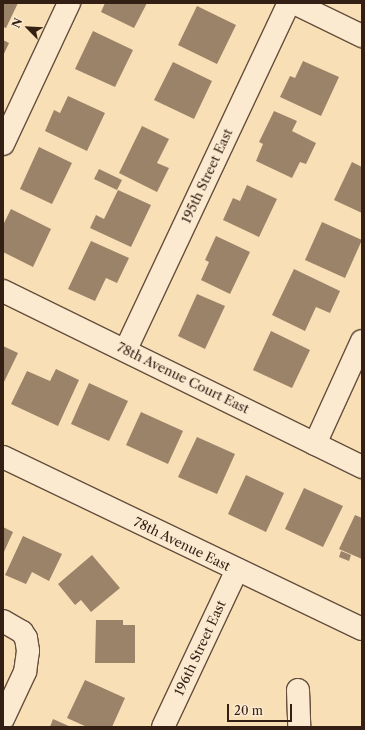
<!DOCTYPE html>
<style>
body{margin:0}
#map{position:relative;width:365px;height:730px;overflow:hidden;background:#f9dfb6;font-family:"Libre Caslon Text",serif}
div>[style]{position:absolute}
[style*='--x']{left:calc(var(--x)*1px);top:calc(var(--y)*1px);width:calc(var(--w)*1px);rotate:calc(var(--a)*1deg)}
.building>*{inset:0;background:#9a8369}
.roads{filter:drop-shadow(1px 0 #654f3d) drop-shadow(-1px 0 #654f3d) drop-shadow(0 1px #654f3d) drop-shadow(0 -1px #654f3d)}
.minor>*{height:22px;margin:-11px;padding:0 11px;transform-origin:11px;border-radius:11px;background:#fbead0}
span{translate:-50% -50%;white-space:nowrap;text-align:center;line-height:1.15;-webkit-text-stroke:3px #fbead0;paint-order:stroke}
.street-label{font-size:13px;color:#341f15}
.frame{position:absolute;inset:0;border:4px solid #341f15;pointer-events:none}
.north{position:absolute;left:8px;top:8px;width:40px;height:40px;-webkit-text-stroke:3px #fbead0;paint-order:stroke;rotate:294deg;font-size:11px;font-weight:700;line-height:16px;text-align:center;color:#341f15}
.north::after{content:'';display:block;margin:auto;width:14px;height:18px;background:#341f15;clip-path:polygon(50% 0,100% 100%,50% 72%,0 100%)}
.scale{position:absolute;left:227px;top:704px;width:65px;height:18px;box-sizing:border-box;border:2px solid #341f15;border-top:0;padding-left:5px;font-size:12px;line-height:14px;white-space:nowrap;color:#341f15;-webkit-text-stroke:3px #fbead0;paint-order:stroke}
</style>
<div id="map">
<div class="building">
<i style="clip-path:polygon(3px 3px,18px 3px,6px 28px,3px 27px)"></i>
<i style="clip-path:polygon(105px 3px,147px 3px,134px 28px,101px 12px)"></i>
<i style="clip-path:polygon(197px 6px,236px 25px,217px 64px,178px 45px)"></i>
<i style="clip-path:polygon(93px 31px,133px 50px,115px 87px,75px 69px)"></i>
<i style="clip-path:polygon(3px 40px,9px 43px,3px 56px)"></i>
<i style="clip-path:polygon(303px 61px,339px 77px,321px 116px,280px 97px,290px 76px,295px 78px)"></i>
<i style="clip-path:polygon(173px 62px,212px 81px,194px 119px,154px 100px)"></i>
<i style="clip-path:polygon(68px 96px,105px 113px,87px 151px,45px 131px,54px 110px,60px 113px)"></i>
<i style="clip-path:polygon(274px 111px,297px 121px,292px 131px,316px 143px,306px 164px,300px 162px,292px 178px,256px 161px,263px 144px,259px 142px)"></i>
<i style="clip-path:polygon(142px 126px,169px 139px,157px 163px,169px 168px,157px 192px,119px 173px)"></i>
<i style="clip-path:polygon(39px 147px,72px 163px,52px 204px,20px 189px)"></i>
<i style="clip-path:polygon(352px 162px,362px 167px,362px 213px,334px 200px)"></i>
<i style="clip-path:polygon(99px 169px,122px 180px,117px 190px,94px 179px)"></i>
<i style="clip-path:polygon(247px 185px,277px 199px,259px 237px,223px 220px,233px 198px,240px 201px)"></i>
<i style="clip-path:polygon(118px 190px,151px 205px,131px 247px,90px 228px,96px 215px,104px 219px)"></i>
<i style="clip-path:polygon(11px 209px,51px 229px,33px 267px,3px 252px,3px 225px)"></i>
<i style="clip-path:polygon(322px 222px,362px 240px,345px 278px,305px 260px)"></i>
<i style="clip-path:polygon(216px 236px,250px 252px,230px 294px,201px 280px,209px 262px,205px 260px)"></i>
<i style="clip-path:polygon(91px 241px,129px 258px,117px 283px,106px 278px,95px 301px,68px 289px)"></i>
<i style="clip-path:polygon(294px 269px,340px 291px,330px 313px,316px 307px,305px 331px,272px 315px)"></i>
<i style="clip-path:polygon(197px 294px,225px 306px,205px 349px,178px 336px)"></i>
<i style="clip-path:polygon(271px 331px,310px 350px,292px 388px,253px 370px)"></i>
<i style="clip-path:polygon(3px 346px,18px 353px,3px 384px)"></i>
<i style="clip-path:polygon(56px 369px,79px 380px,58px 426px,11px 404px,27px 371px,50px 381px)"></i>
<i style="clip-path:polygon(89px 383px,128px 401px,109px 441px,71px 424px)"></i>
<i style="clip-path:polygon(141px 412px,183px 431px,168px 464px,126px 445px)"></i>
<i style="clip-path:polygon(197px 437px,235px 454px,217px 494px,178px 477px)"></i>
<i style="clip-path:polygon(246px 475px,284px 493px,266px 532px,228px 514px)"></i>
<i style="clip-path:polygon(304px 488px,343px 506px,323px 547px,285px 529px)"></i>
<i style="clip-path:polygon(355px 515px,362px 518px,362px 559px,339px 549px)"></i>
<i style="clip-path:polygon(3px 527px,13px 532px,3px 554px)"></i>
<i style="clip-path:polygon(23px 536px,62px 554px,49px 581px,32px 572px,26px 584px,5px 575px)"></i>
<i style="clip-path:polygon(341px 551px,351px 555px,349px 561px,339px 557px)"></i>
<i style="clip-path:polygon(92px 555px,120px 588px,91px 612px,81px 600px,75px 605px,58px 584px)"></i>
<i style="clip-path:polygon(96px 620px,123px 620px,123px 625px,135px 625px,135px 663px,95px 663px)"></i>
<i style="clip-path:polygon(85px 680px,125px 698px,112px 727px,87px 727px,67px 718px)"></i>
<i style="clip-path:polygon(53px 719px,71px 727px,50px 727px)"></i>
</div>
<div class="roads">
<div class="minor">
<i style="--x:294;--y:3;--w:76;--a:25.9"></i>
<i style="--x:3;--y:144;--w:156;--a:-64.9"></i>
<i style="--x:3;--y:291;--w:400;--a:26.1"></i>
<i style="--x:126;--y:349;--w:382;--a:-64.8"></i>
<i style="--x:315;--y:444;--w:113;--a:-65.5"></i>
<i style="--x:3;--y:457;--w:398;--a:25.6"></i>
<i style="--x:3;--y:621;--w:22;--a:30"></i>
<i style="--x:22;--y:632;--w:7;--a:56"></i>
<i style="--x:26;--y:638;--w:13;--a:81"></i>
<i style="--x:28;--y:651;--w:21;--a:98"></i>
<i style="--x:25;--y:672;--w:52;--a:115.1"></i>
<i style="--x:298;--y:690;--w:37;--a:88"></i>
<i style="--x:163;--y:727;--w:174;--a:-64.8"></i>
</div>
</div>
<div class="street-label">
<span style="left:207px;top:176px;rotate:-65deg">195th Street East</span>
<span style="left:183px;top:378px;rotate:26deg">78th Avenue Court East</span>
<span style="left:182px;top:544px;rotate:26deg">78th Avenue East</span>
<span style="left:200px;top:648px;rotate:-65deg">196th Street East</span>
</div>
<div class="frame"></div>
<div class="north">N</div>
<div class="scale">20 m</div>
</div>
